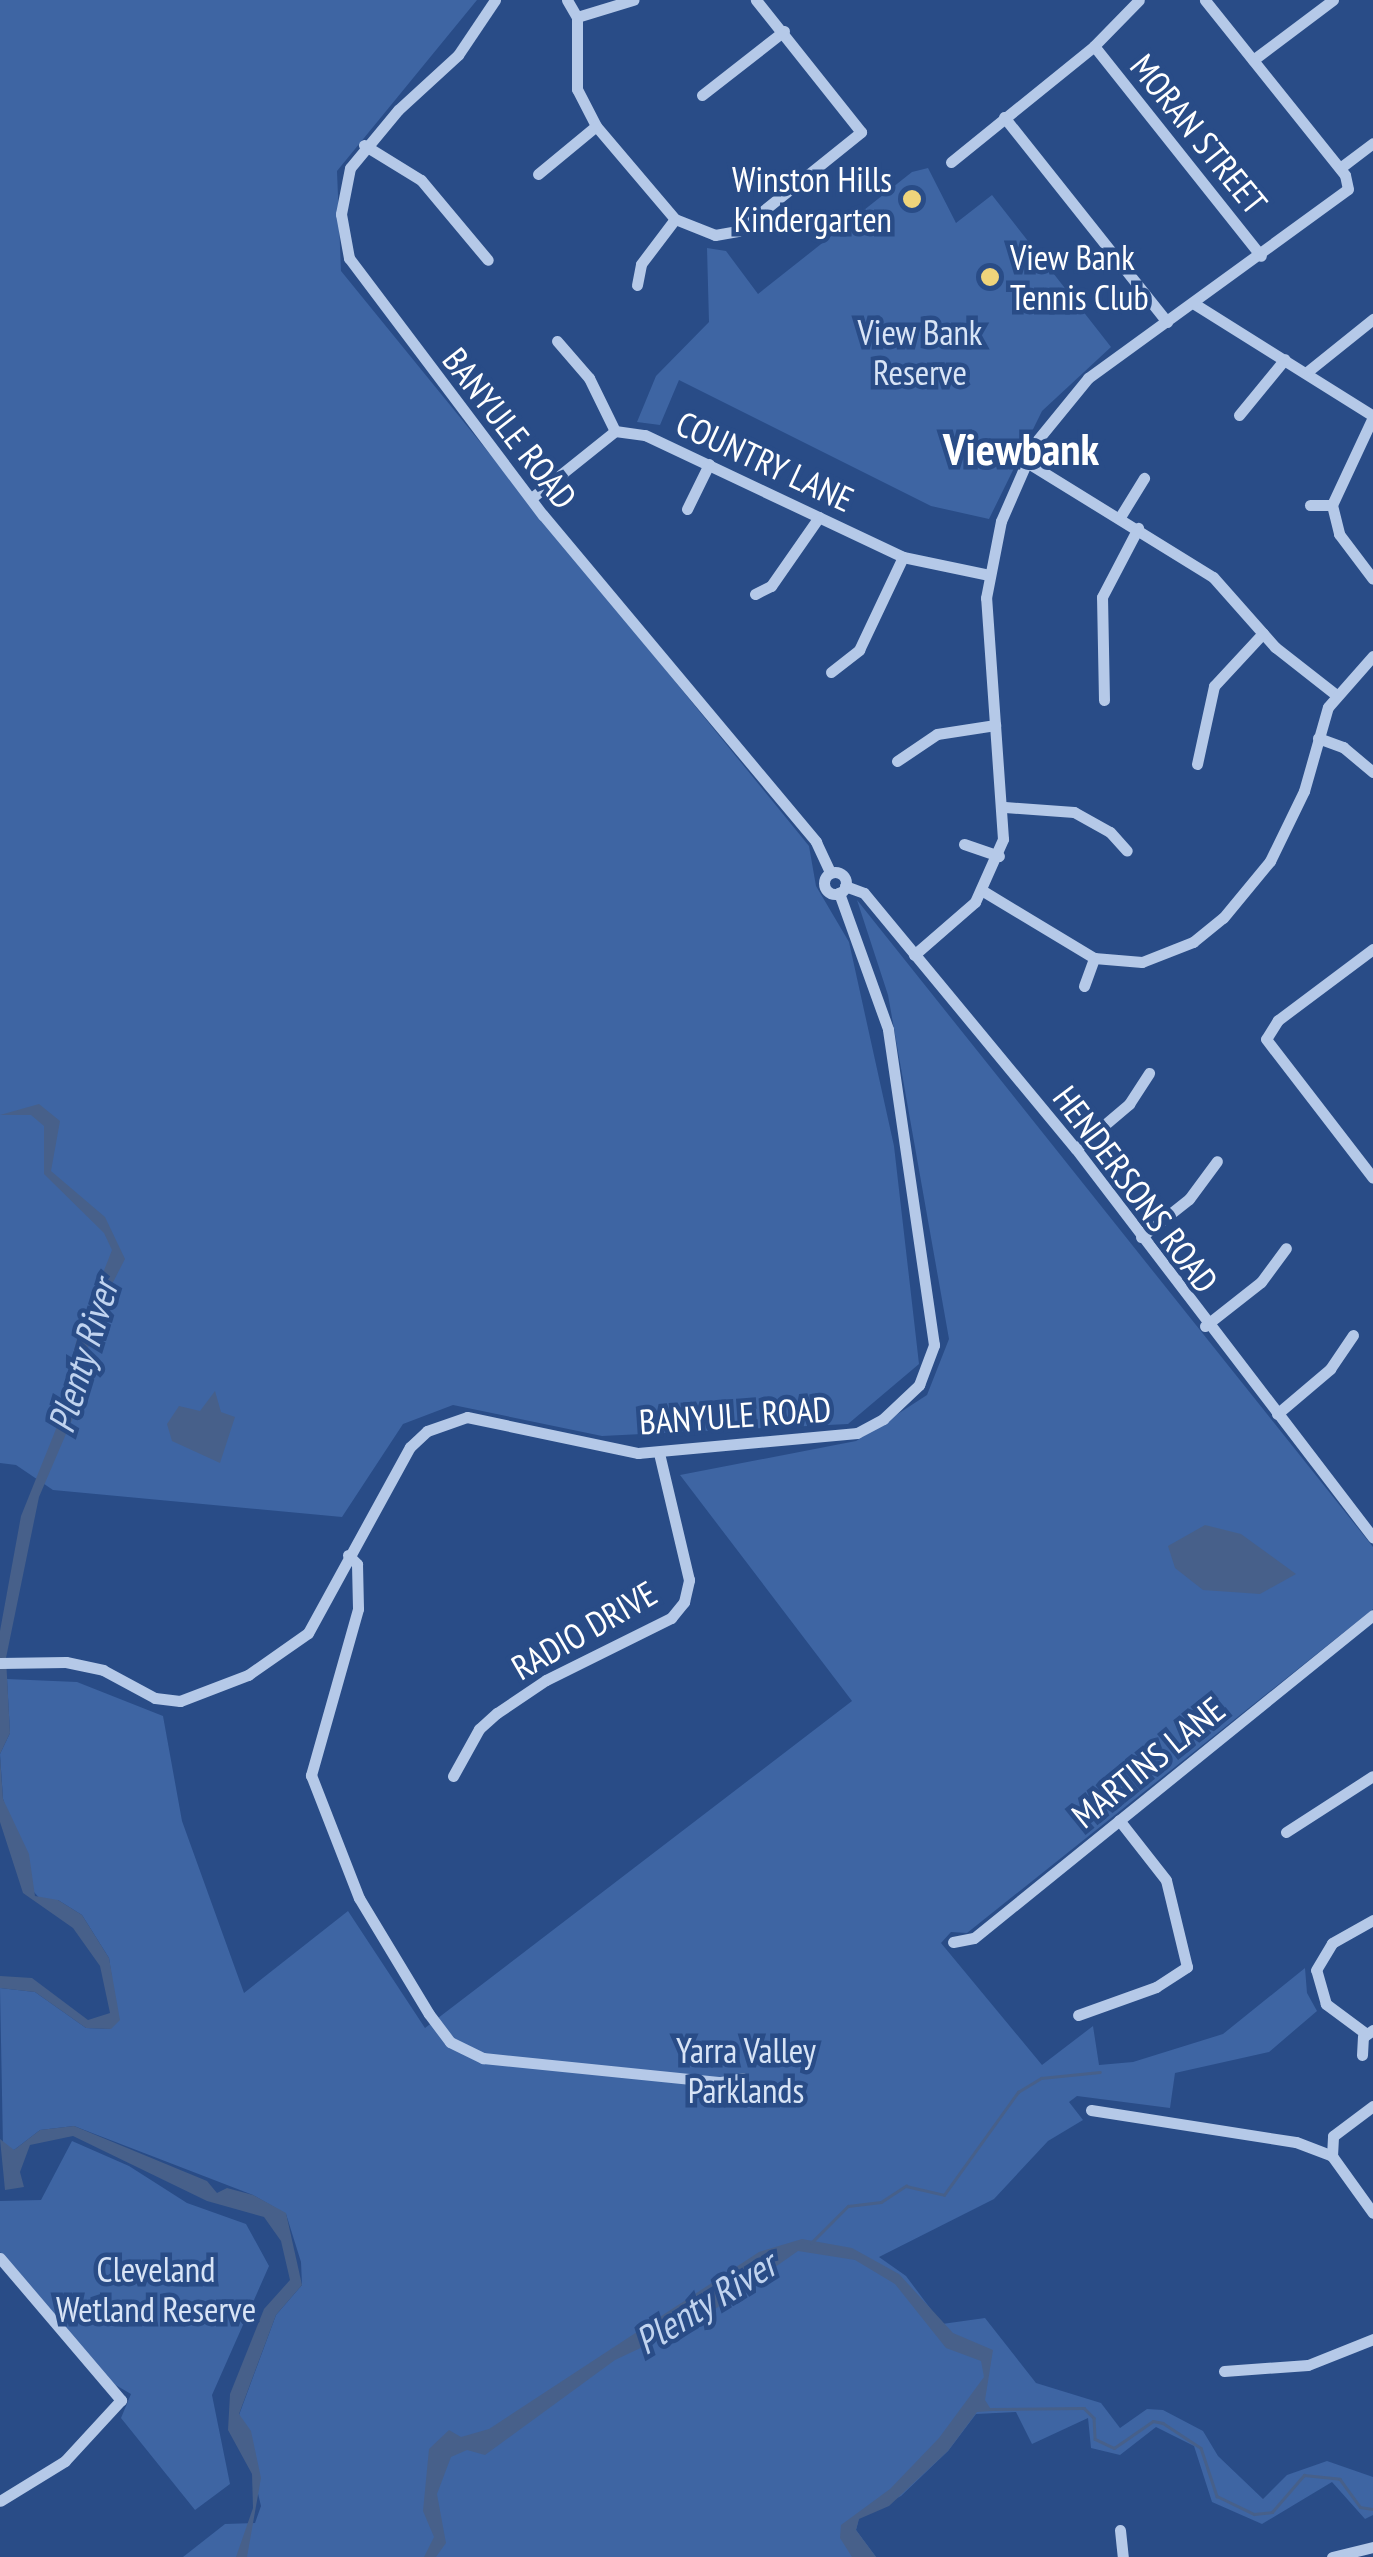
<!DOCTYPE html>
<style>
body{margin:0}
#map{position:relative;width:1373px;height:2557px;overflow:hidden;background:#294c87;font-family:"PT Sans Narrow",sans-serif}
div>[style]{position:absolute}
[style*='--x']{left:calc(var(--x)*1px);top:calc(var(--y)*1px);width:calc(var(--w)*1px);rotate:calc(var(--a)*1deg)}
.green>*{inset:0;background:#3e65a3}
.water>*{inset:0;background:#47608a}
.stream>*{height:2.5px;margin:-1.25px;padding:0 1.25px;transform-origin:1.25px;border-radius:1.25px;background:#47608a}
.minor>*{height:11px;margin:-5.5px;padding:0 5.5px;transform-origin:5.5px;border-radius:5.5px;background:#b5c9e8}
.minor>.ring{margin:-5.5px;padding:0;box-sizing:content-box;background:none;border:11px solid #b5c9e8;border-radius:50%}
.dots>*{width:28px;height:28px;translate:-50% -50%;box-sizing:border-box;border:5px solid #294c87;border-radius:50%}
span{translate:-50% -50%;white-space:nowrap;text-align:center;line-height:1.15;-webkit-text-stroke:9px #294c87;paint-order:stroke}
.street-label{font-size:35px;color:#fff}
.poi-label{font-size:35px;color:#fff}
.right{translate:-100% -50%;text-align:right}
.left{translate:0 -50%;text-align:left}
.park-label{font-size:35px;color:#d8e4f6}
.water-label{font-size:38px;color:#c0d3ef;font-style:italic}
.district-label{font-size:45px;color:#fff;font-weight:700}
</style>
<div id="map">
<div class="green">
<i style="clip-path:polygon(0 0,477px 0,337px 171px,341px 271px,809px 846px,816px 886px,849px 942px,894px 1146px,919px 1364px,848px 1424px,602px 1436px,453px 1405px,403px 1424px,342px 1517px,53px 1490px,16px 1465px,0 1463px)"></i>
<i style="clip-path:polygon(928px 168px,956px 223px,992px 195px,1111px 347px,1042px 411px,989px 519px,931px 506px,679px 380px,660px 425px,637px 422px,656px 376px,709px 322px,707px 248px,726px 251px,758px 294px,912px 172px)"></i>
<i style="clip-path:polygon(857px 900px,1373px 1547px,1373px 1609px,967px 1933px,951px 1932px,941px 1943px,1042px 2065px,1093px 2026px,1099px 2065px,1133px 2062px,1223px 2034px,1305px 1968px,1307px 1993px,1317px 2011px,1269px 2052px,1175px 2073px,1170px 2108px,1077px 2096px,1069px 2102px,1083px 2120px,1048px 2141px,994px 2199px,879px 2257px,906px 2276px,942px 2324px,985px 2318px,1036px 2383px,1101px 2403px,1120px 2428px,1147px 2409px,1163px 2410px,1203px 2431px,1218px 2456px,1263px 2499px,1287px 2475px,1327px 2461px,1373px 2477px,1373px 2515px,1365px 2519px,1332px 2482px,1262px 2524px,1212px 2502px,1194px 2446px,1156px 2427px,1120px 2455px,1091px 2448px,1088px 2418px,1032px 2444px,1016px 2412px,976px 2414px,948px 2451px,901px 2496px,859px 2518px,856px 2530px,876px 2557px,183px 2557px,225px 2524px,255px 2523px,261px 2506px,239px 2415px,276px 2315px,302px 2285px,301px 2262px,286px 2214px,253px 2195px,74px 2126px,40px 2130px,14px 2150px,3px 2147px,0 1988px,35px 1992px,86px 2028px,111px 2029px,112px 1979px,109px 1958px,82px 1915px,58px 1900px,43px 1902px,33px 1891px,3px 1799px,0 1754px,10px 1733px,7px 1679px,77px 1682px,163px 1716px,182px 1821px,244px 1993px,348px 1911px,425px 2028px,852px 1701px,680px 1475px,856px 1441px,927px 1395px,949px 1339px,888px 995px)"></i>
<i style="clip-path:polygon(72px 2141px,129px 2166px,187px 2203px,246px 2224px,269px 2266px,212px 2395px,230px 2484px,195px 2510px,121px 2418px,131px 2394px,112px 2383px,0 2252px,0 2201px,41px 2200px)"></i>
</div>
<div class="water">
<i style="clip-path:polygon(39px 1104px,60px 1121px,51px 1171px,105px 1217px,125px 1259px,95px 1317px,72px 1420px,39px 1497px,6px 1658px,10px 1733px,0 1754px,0 1631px,21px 1516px,60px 1419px,76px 1342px,112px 1250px,104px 1233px,44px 1174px,44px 1126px,31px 1115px,0 1115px)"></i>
<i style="clip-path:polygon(215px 1391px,221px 1412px,235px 1417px,220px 1463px,172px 1441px,167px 1424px,179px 1406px,200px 1411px)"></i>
<i style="clip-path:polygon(1205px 1525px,1241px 1534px,1296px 1574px,1260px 1594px,1203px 1590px,1175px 1568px,1168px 1546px)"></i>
<i style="clip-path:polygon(0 1757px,3px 1799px,29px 1854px,35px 1896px,58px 1900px,82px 1915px,109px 1958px,120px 2020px,111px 2029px,86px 2028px,35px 1992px,0 1988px,0 1976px,32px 1978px,88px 2020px,110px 2013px,100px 1966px,73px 1928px,23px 1893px,0 1822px)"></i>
<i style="clip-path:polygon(74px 2126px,207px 2181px,217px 2193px,227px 2188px,253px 2195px,286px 2213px,302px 2285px,276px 2315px,239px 2414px,251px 2431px,261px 2478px,247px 2557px,236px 2557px,253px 2508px,252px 2474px,228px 2430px,230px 2394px,264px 2309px,290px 2280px,281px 2241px,264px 2217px,207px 2201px,73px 2136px,30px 2145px,20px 2172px,24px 2187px,5px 2190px,0 2139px,14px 2150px,40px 2130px)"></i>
<i style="clip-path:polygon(802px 2239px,852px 2248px,899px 2274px,953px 2333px,993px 2350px,985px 2400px,992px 2411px,977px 2412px,948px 2451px,889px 2506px,859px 2519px,856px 2530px,876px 2557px,852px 2557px,840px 2538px,841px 2525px,890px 2489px,939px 2438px,984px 2377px,981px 2361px,946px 2348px,895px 2284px,855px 2260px,798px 2251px,698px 2321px,615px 2360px,485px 2455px,467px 2450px,451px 2457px,437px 2494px,446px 2543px,436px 2557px,424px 2557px,434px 2537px,423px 2511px,429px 2449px,449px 2430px,461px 2437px,489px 2429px,759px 2252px)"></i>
</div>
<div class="stream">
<i style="--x:811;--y:2243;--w:52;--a:-45"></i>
<i style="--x:848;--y:2206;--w:33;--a:-7"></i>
<i style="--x:881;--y:2202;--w:30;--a:-33"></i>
<i style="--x:906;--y:2186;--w:39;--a:13"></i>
<i style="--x:944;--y:2195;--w:127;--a:-54.3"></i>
<i style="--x:1018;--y:2092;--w:27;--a:-31"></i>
<i style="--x:1041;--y:2078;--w:59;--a:-5.8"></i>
<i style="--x:990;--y:2409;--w:94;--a:-0.6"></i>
<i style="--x:1084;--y:2408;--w:14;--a:45"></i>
<i style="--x:1094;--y:2418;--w:21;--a:87"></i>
<i style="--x:1095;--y:2439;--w:21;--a:25"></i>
<i style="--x:1114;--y:2448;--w:47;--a:-34.7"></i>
<i style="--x:1153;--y:2421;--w:10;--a:11"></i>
<i style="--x:1163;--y:2423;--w:45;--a:33.3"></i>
<i style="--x:1201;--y:2448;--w:51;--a:71.6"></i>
<i style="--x:1217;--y:2496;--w:41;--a:25.9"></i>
<i style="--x:1254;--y:2514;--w:18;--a:-6"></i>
<i style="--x:1272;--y:2512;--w:49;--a:-49.1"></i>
<i style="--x:1304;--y:2475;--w:36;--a:6"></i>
<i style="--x:1340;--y:2479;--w:34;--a:54"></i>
<i style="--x:1360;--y:2507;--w:13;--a:9"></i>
</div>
<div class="minor">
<i style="--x:495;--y:0;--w:66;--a:123.9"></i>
<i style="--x:458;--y:55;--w:81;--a:137.5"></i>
<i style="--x:398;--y:110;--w:75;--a:129.6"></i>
<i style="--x:350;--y:168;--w:47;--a:101.1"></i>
<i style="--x:341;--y:214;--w:45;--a:79.7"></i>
<i style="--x:349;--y:258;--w:322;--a:53"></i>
<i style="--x:543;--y:515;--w:426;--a:50.1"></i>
<i style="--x:816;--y:842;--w:33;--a:65"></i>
<i style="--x:567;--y:0;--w:20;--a:60"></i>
<i style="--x:577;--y:17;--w:72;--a:90"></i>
<i style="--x:577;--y:89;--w:42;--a:62.8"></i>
<i style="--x:596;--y:126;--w:122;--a:49.7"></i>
<i style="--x:675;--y:219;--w:43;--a:21.8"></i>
<i style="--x:715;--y:235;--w:23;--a:-10"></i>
<i style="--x:738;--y:231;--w:158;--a:-38.8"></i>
<i style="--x:861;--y:132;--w:169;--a:-128.5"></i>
<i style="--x:577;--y:17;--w:59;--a:-16.9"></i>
<i style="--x:1094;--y:46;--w:268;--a:51.5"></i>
<i style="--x:1253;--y:60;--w:100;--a:-36.9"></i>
<i style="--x:702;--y:95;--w:104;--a:-38"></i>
<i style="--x:1004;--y:117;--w:262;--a:51.5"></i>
<i style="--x:364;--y:145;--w:67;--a:31.6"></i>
<i style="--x:421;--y:180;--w:104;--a:50.1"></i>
<i style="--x:951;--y:162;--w:184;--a:-39"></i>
<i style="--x:1094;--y:46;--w:64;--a:-45.6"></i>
<i style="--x:1340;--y:168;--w:41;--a:-37.1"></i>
<i style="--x:538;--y:174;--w:75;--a:-39.6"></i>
<i style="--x:637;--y:285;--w:21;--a:-79"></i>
<i style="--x:641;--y:264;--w:56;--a:-52.9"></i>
<i style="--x:1193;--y:303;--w:213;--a:32.1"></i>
<i style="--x:557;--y:341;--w:49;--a:49.1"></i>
<i style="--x:589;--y:378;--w:59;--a:63.9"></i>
<i style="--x:1307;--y:372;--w:85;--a:-38.8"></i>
<i style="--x:1239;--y:415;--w:72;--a:-50.6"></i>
<i style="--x:1373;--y:417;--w:97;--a:115"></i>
<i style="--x:1332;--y:505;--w:30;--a:76"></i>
<i style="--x:1339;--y:534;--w:56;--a:52.9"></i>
<i style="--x:1025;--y:461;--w:221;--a:31.7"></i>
<i style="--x:1213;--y:577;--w:94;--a:48.5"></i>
<i style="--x:1275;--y:647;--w:76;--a:38.1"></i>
<i style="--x:534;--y:496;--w:104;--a:-38.7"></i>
<i style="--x:615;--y:431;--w:30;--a:8"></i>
<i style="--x:645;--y:435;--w:285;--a:25.3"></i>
<i style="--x:903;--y:557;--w:88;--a:11.8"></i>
<i style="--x:1310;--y:505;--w:22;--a:0"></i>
<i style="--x:687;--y:509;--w:50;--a:-63.9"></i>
<i style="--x:1120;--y:517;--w:46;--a:-58.4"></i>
<i style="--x:755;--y:594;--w:18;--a:-27"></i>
<i style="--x:771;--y:586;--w:84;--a:-55.2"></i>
<i style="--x:831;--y:672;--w:36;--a:-38"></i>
<i style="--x:859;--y:650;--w:103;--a:-64.7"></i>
<i style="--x:1104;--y:700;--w:103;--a:-91.1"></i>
<i style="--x:1102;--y:597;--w:78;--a:-62.4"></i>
<i style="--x:1318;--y:738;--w:27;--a:20"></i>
<i style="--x:1343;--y:747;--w:39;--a:40"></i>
<i style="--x:897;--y:761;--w:48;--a:-34"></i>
<i style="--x:937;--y:734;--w:59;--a:-8.8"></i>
<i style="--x:1197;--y:764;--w:80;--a:-77.7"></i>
<i style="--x:1214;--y:686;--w:72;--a:-47.2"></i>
<i style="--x:1005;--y:807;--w:69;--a:4.1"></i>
<i style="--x:1074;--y:812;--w:41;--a:29.1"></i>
<i style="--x:1110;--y:832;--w:25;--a:48"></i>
<i style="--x:964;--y:844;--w:37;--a:19"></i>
<i class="ring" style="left:824px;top:872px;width:11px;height:11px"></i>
<i style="--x:845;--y:886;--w:20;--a:20"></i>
<i style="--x:864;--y:893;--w:332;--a:50.4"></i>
<i style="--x:1076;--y:1149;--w:489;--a:52.6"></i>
<i style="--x:983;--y:891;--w:130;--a:31.1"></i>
<i style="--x:1094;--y:958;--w:48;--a:4.8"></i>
<i style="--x:1142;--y:962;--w:55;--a:-21.4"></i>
<i style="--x:1193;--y:942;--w:38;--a:-39"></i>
<i style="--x:1223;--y:918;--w:74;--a:-50.5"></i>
<i style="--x:1270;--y:861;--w:78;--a:-64.1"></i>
<i style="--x:1304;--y:791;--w:87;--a:-74.1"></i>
<i style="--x:1328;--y:707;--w:68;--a:-48.6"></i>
<i style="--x:1373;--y:949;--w:119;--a:143.2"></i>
<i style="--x:1278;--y:1020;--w:22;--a:122"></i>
<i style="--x:1266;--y:1039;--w:175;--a:52.4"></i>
<i style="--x:914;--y:955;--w:81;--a:-41"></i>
<i style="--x:975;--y:902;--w:69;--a:-66"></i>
<i style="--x:1003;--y:839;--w:242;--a:-94"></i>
<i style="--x:986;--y:598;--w:78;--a:-79"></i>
<i style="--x:1001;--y:521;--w:85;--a:-66.4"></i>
<i style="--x:1035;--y:443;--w:84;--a:-50.8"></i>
<i style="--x:1088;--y:378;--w:321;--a:-36"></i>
<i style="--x:1348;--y:189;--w:14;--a:-102"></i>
<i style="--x:1345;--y:175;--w:224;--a:-128.7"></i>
<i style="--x:1084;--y:986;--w:30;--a:-70"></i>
<i style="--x:1076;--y:1149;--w:70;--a:-40.3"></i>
<i style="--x:1129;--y:1104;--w:37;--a:-57"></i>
<i style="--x:1141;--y:1237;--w:61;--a:-38.4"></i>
<i style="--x:1189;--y:1199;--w:47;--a:-53.6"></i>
<i style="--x:1205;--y:1326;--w:71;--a:-38.2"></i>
<i style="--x:1261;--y:1282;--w:42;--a:-53.7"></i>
<i style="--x:1277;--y:1414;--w:70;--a:-40.3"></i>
<i style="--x:1330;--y:1369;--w:41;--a:-55.9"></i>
<i style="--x:348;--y:1555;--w:13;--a:45"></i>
<i style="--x:357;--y:1564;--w:45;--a:88.7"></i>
<i style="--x:358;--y:1609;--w:173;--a:105.8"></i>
<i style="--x:311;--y:1775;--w:132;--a:68.7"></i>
<i style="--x:359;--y:1898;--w:135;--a:58.9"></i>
<i style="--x:429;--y:2014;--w:35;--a:53"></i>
<i style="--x:450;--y:2042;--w:37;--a:26"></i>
<i style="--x:483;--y:2058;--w:239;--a:5.8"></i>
<i style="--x:721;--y:2082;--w:22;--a:-10"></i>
<i style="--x:0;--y:1663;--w:66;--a:-0.9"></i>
<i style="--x:66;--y:1662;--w:38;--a:12"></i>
<i style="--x:103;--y:1670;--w:59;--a:28.3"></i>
<i style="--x:155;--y:1698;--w:25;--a:7"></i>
<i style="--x:180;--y:1701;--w:73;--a:-20.9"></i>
<i style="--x:248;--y:1675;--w:73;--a:-35"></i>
<i style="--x:308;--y:1633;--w:212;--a:-61.3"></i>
<i style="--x:410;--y:1447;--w:23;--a:-43"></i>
<i style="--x:427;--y:1431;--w:42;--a:-19.3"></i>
<i style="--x:467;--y:1417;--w:175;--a:11.9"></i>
<i style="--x:638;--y:1453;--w:220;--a:-5.2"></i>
<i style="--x:857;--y:1433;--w:30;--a:-28"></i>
<i style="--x:883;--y:1419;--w:50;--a:-43.4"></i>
<i style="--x:919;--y:1385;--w:43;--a:-69.4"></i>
<i style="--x:934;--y:1345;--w:319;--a:-98.3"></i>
<i style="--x:888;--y:1029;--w:145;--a:-109.8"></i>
<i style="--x:453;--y:1776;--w:54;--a:-61"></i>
<i style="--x:479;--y:1729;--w:24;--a:-42"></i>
<i style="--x:497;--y:1713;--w:59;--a:-34"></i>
<i style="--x:546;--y:1680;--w:140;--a:-26.4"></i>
<i style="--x:671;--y:1618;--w:21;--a:-51"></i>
<i style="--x:684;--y:1602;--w:23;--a:-77"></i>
<i style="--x:689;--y:1580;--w:130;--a:-103.3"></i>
<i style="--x:1286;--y:1832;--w:103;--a:-32.8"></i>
<i style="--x:953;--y:1942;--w:21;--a:-11"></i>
<i style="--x:974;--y:1938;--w:513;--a:-38.99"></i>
<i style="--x:1078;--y:2015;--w:83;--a:-19.7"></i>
<i style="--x:1156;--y:1987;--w:37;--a:-33"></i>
<i style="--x:1187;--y:1967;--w:89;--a:-103.6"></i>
<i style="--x:1166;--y:1880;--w:76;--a:-128.1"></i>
<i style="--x:1365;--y:2033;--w:49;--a:-143.4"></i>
<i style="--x:1326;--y:2004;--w:35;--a:-106"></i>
<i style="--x:1316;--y:1970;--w:31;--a:-59"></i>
<i style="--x:1332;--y:1943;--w:47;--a:-29.3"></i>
<i style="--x:1362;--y:2055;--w:18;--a:-87"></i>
<i style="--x:1363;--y:2037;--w:12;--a:-35"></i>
<i style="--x:1091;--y:2110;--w:207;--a:8.9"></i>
<i style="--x:1296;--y:2142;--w:39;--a:21"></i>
<i style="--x:1332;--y:2156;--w:70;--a:54.3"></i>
<i style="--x:1332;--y:2156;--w:20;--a:-87"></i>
<i style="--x:1333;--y:2136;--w:50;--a:-36.9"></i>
<i style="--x:0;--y:2258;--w:187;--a:49.6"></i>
<i style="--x:121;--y:2400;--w:83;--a:132.6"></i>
<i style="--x:65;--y:2461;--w:76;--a:148.4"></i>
<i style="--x:1224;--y:2371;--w:84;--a:-4.1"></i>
<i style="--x:1308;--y:2365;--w:70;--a:-21.8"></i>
<i style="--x:1120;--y:2530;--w:27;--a:84"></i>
<i style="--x:1332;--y:2557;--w:42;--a:-13.7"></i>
</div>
<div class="dots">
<i style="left:912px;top:199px;background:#efd47b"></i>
<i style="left:990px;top:277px;background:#efd47b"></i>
</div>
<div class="street-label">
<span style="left:1199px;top:134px;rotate:51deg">MORAN STREET</span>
<span style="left:510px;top:428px;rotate:52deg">BANYULE ROAD</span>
<span style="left:765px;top:461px;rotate:25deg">COUNTRY LANE</span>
<span style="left:1136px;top:1189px;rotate:53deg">HENDERSONS ROAD</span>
<span style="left:735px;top:1415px;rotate:-4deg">BANYULE ROAD</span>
<span style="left:584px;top:1630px;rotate:-30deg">RADIO DRIVE</span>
<span style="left:1148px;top:1762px;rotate:-39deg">MARTINS LANE</span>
</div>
<div class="poi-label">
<span class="right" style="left:892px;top:199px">Winston Hills<br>Kindergarten</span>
<span class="left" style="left:1010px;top:277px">View Bank<br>Tennis Club</span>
</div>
<div class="park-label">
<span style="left:920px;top:352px">View Bank<br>Reserve</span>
<span style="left:746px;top:2070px">Yarra Valley<br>Parklands</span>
<span style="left:156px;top:2289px">Cleveland<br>Wetland Reserve</span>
</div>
<div class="water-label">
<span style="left:82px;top:1356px;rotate:-73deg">Plenty River</span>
<span style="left:705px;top:2302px;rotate:-32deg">Plenty River</span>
</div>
<div class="district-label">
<span style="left:1021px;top:449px">Viewbank</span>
</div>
</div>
